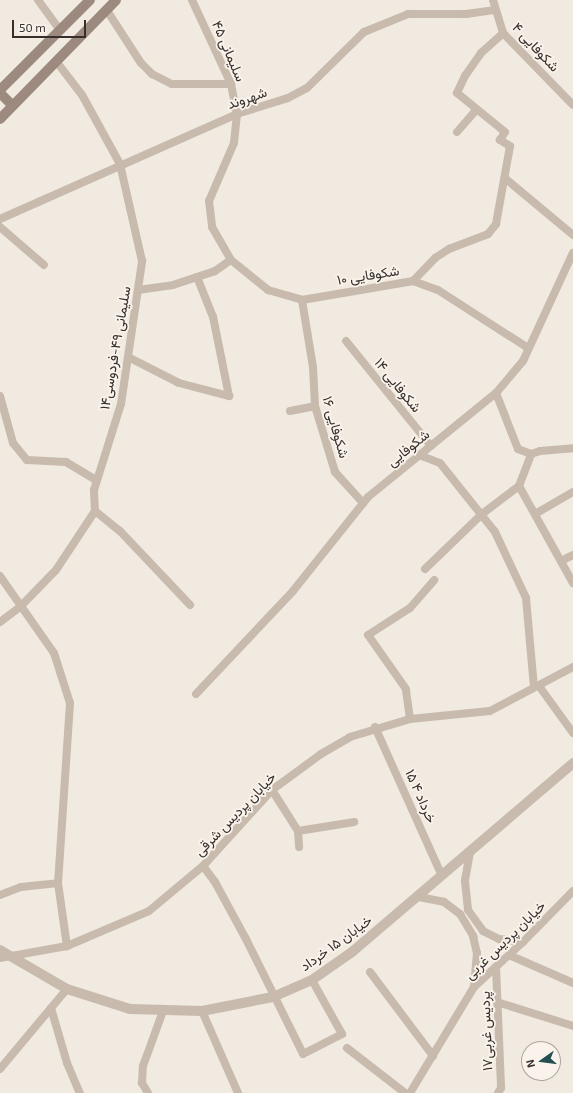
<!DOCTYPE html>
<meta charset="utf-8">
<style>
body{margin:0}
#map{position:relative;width:573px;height:1093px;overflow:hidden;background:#f1eae0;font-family:"Exo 2",Vazirmatn,sans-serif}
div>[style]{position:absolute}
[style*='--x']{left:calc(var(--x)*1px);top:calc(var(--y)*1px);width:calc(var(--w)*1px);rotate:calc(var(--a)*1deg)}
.minor>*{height:8px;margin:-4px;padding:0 4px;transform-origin:4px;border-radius:4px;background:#c8baad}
.tertiary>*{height:10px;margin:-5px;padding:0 5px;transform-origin:5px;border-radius:5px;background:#c8baad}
.secondary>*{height:10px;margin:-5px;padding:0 5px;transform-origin:5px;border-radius:5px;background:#9c8a7e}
span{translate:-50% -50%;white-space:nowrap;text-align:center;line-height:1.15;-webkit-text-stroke:3.5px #f9f3ec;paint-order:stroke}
.street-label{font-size:14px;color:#372f2b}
.north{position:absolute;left:521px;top:1041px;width:40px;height:40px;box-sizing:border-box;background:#f9f3ec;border:1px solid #aba59f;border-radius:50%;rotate:256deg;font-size:11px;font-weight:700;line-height:16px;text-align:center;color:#372f2b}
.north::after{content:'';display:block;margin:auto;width:14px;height:18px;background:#245055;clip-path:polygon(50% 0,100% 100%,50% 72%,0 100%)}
.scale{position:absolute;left:12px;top:20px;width:74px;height:18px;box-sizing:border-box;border:2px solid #372f2b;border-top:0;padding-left:5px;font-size:12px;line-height:14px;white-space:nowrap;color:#372f2b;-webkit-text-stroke:3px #f9f3ec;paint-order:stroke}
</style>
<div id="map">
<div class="minor">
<i style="--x:38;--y:0;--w:37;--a:54"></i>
<i style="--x:192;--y:0;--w:93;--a:65.1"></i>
<i style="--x:231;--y:84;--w:31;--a:79"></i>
<i style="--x:237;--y:114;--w:29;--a:96"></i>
<i style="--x:234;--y:143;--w:63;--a:113.3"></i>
<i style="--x:209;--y:201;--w:26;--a:83"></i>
<i style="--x:212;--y:227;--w:38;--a:60"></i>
<i style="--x:231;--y:260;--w:48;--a:39"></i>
<i style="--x:268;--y:290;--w:35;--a:16"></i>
<i style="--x:302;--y:300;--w:113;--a:-9.7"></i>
<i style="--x:413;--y:281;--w:27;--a:20"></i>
<i style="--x:438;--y:290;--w:107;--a:32.8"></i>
<i style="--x:493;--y:0;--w:34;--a:73"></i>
<i style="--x:503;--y:33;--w:100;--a:45.8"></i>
<i style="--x:106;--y:9;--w:64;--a:57.1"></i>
<i style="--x:141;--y:63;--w:16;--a:45"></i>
<i style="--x:152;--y:74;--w:22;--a:27"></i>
<i style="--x:172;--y:84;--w:59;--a:0"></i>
<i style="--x:457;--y:132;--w:29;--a:-49"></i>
<i style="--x:506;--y:179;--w:87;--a:39.9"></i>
<i style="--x:0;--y:219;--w:259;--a:-23.9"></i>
<i style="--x:237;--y:114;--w:53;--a:-17.4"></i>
<i style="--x:288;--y:98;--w:21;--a:-28"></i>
<i style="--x:307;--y:88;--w:80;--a:-44.5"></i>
<i style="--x:364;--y:32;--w:48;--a:-22.2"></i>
<i style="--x:408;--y:14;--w:58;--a:0"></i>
<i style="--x:466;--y:14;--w:28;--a:-8"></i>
<i style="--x:0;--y:227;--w:58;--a:40.8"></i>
<i style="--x:413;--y:281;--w:32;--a:-46"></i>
<i style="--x:435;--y:258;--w:17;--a:-33"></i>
<i style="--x:449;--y:249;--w:42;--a:-21"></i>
<i style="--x:488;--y:234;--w:13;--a:-51"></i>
<i style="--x:496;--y:224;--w:79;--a:-79.8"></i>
<i style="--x:510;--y:146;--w:12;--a:-149"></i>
<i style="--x:500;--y:140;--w:9;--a:-58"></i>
<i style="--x:505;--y:132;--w:62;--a:-140.9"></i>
<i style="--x:457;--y:93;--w:19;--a:-65"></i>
<i style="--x:465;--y:76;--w:28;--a:-55"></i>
<i style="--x:481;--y:53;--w:30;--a:-42"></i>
<i style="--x:138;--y:290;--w:35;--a:-8"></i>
<i style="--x:173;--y:285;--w:44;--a:-18.4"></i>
<i style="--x:215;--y:271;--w:19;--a:-35"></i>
<i style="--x:302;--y:300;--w:68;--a:80.7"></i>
<i style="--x:313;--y:367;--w:39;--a:87"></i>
<i style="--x:315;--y:406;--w:69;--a:73.1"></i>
<i style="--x:335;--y:472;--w:42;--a:47.9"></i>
<i style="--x:346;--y:341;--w:135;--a:51"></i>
<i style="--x:128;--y:357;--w:57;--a:27"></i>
<i style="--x:179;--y:383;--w:52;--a:14.6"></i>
<i style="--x:229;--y:396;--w:81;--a:-101.4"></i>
<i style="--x:213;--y:317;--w:43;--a:-111.8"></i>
<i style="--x:496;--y:393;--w:60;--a:68.6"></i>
<i style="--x:518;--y:449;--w:14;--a:21"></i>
<i style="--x:0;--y:396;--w:49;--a:74.5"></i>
<i style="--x:13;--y:443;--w:22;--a:51"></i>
<i style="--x:27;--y:460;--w:39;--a:3"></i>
<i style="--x:66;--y:462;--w:35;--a:31"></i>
<i style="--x:290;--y:411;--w:25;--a:-11"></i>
<i style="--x:419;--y:455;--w:22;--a:21"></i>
<i style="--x:440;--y:463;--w:88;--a:51.4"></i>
<i style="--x:495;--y:532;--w:73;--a:64.8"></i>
<i style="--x:526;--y:598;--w:89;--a:84.9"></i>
<i style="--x:519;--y:486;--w:111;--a:60.9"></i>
<i style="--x:95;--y:511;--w:32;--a:39"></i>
<i style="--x:120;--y:531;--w:102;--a:46.6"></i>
<i style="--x:535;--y:514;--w:44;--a:-30.1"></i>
<i style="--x:561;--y:561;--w:13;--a:-27"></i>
<i style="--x:425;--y:569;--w:79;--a:-44"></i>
<i style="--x:482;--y:514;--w:46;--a:-37.1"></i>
<i style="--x:519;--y:486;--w:34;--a:-69"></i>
<i style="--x:531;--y:454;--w:9;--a:-18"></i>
<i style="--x:540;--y:451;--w:33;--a:-5"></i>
<i style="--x:0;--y:576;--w:94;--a:55"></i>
<i style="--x:54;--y:653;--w:52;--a:72.3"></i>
<i style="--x:70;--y:703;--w:180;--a:93.8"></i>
<i style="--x:58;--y:883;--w:64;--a:81.9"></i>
<i style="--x:0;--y:622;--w:26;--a:-37"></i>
<i style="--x:21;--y:606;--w:50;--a:-45.8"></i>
<i style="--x:56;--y:570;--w:71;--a:-56.5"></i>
<i style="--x:95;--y:511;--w:21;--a:-93"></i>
<i style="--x:94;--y:490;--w:90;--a:-72.6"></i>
<i style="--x:121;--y:404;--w:145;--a:-81.6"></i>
<i style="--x:142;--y:261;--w:99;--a:-102.8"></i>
<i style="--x:120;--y:164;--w:79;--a:-118.8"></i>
<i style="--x:82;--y:95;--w:43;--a:-127.4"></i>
<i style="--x:539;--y:686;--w:58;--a:54.1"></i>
<i style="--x:196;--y:694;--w:141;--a:-46.7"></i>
<i style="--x:293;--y:591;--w:120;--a:-51.4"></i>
<i style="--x:368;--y:497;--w:165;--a:-39.1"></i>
<i style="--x:496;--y:393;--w:42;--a:-49.8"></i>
<i style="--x:523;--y:361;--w:119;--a:-65.2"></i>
<i style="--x:410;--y:719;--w:30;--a:-98"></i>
<i style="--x:406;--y:689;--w:66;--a:-125.1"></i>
<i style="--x:368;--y:635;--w:50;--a:-32.7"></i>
<i style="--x:410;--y:608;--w:37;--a:-49"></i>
<i style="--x:375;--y:727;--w:163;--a:65.8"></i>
<i style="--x:272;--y:790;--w:49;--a:57.6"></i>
<i style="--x:298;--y:831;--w:16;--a:86"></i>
<i style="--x:298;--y:831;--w:57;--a:-9.1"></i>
<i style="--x:470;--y:852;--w:29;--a:100"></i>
<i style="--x:465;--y:881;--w:29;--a:84"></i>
<i style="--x:468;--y:910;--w:26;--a:54"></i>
<i style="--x:483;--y:931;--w:18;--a:27"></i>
<i style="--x:499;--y:939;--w:24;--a:7"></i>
<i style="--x:203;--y:866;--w:20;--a:53"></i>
<i style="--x:215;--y:882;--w:65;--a:61.5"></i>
<i style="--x:246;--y:939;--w:128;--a:63.6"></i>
<i style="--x:303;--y:1054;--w:44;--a:-27.1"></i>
<i style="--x:342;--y:1034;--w:62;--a:-119.1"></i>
<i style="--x:0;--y:895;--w:22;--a:-21"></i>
<i style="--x:21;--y:887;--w:37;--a:-6"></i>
<i style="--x:419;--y:897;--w:25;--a:11"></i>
<i style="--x:444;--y:902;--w:20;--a:37"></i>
<i style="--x:460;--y:914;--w:26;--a:59"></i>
<i style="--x:473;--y:936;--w:17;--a:77"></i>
<i style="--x:477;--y:953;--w:34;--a:95"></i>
<i style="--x:509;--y:955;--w:70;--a:23.6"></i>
<i style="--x:0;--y:958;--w:68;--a:-10.2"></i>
<i style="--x:67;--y:946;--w:89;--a:-23.1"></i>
<i style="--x:149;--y:911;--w:70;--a:-39.8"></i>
<i style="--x:203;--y:866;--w:103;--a:-47.8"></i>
<i style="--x:272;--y:790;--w:61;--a:-36.3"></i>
<i style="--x:321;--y:754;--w:34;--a:-30"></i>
<i style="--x:350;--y:737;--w:63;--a:-16.7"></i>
<i style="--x:410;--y:719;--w:80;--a:-5.7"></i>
<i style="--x:490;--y:711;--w:94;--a:-27.9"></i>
<i style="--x:496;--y:967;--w:121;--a:87.6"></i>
<i style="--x:501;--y:1088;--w:6;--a:121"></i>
<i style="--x:370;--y:972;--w:105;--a:53.1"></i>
<i style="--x:497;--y:1002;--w:80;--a:17.5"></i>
<i style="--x:51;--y:1008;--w:57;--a:73.8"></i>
<i style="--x:67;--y:1063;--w:33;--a:67"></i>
<i style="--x:202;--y:1011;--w:90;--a:66.3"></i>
<i style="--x:347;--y:1048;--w:73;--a:37.8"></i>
<i style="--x:0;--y:1069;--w:104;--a:-50.1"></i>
<i style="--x:148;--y:1093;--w:12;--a:-121"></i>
<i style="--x:142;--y:1083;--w:17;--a:-87"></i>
<i style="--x:143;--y:1066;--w:59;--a:-70"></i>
<i style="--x:410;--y:1093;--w:124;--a:-58.9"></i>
<i style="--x:474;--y:987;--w:67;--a:-42.6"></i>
<i style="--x:523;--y:942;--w:71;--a:-45.6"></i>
</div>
<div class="tertiary">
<i style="--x:0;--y:950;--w:78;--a:30.2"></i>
<i style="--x:67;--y:989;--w:66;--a:17.6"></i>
<i style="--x:130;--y:1009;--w:72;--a:1.6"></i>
<i style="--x:202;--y:1011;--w:72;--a:-11.2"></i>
<i style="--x:273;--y:997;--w:43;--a:-23.6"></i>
<i style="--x:312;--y:980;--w:49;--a:-35"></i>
<i style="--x:352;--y:952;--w:291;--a:-40.5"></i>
</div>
<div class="secondary">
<i style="--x:0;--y:90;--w:127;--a:-45"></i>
<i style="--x:0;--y:93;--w:18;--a:45"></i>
<i style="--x:0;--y:119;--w:166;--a:-45.7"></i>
</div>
<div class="street-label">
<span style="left:536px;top:47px;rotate:47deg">شکوفایی ۴</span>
<span style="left:229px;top:51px;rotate:67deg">سلیمانی ۴۵</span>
<span style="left:247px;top:98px;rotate:-19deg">شهروند</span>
<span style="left:368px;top:275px;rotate:-9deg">شکوفایی ۱۰</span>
<span style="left:115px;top:348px;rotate:-80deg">سلیمانی ۴۹-فردوسی۱۴</span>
<span style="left:398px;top:385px;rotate:51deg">شکوفایی ۱۴</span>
<span style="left:336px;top:427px;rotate:74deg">شکوفایی ۱۶</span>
<span style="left:408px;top:448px;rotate:-39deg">شکوفایی</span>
<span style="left:421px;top:796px;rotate:66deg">۱۵ خرداد ۴</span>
<span style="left:235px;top:814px;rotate:-46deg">خیابان پردیس شرقی</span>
<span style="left:505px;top:940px;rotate:-44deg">خیابان پردیس غربی</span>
<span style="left:336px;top:943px;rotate:-36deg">خیابان ۱۵ خرداد</span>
<span style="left:486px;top:1031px;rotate:-92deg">پردیس غربی۱۷</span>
</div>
<div class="north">N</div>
<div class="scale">50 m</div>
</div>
